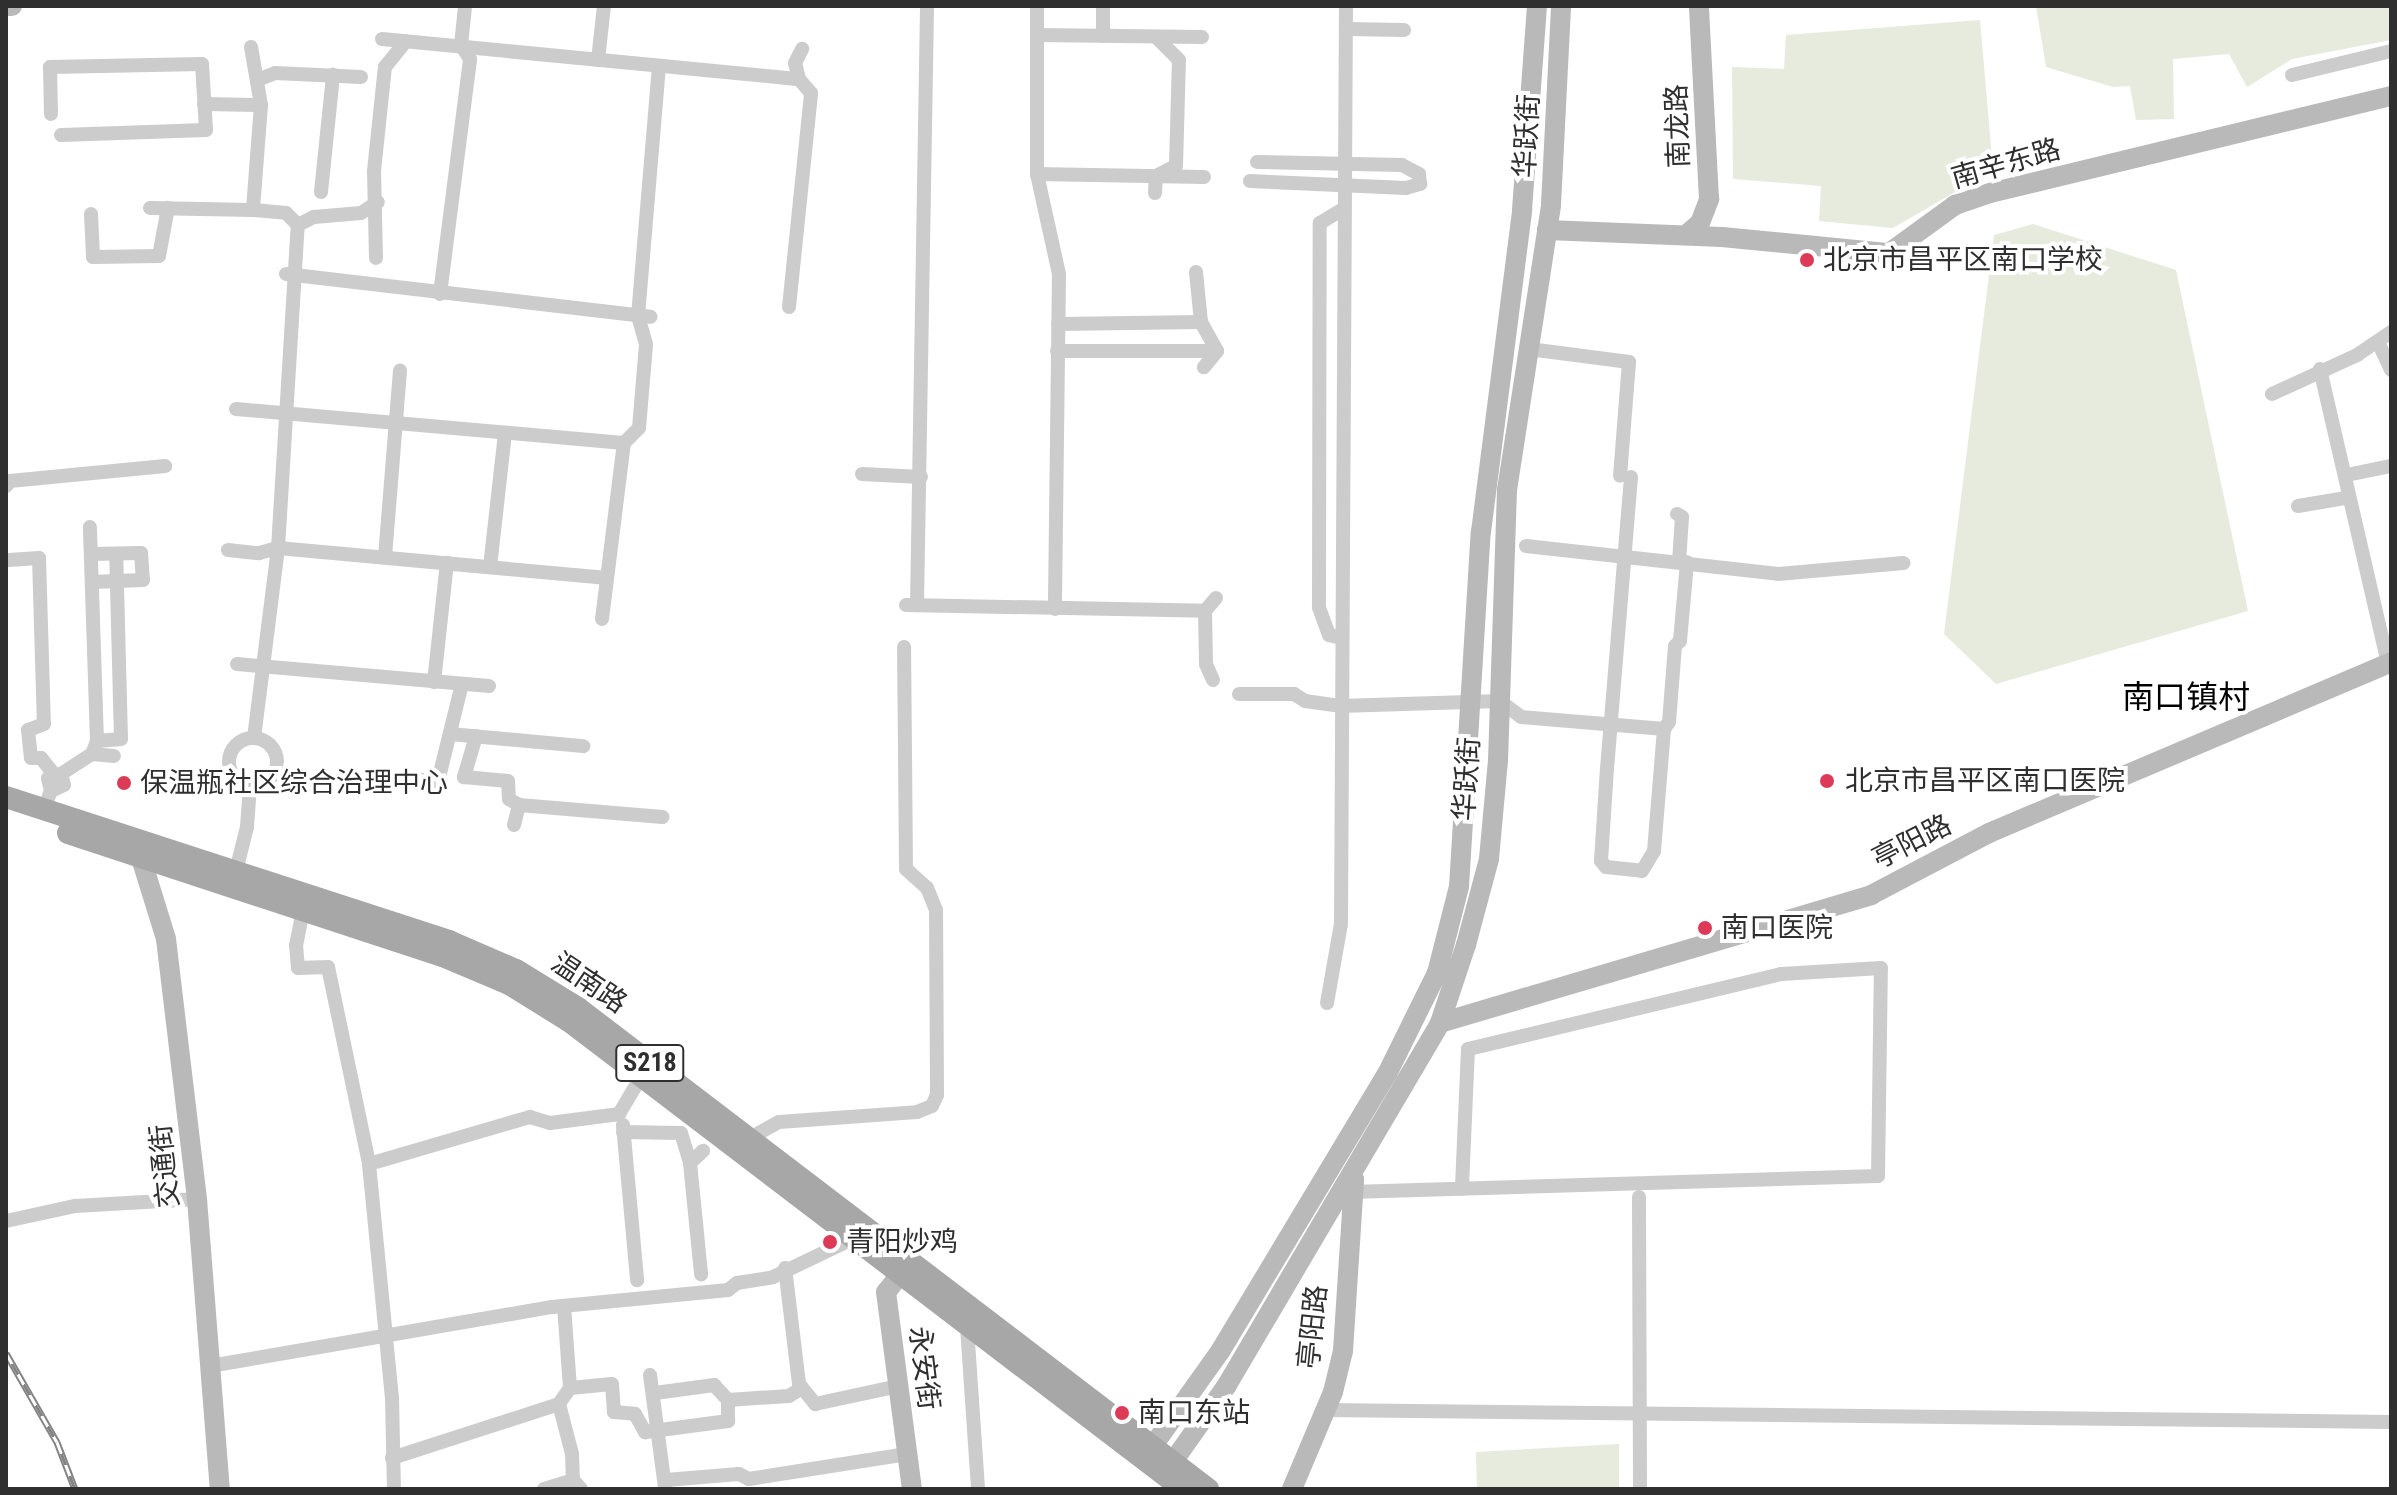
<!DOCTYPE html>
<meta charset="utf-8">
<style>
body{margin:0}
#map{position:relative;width:2397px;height:1495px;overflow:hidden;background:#fff;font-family:"Roboto Condensed","Noto Sans SC",sans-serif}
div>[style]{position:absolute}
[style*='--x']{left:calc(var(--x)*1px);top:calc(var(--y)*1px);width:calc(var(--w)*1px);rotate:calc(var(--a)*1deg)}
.green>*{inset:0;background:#e6ebdd}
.street>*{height:14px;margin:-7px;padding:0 7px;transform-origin:7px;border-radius:7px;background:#ccc}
.street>.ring{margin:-7px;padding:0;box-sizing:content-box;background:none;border:14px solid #ccc;border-radius:50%}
.secondary>*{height:20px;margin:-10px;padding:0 10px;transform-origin:10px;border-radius:10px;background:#b9b9b9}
.primary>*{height:22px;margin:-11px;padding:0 11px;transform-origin:11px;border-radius:11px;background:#a7a7a7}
.rail>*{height:7px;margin-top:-3.5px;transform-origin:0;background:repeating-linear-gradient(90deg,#fff 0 12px,#848484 0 24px);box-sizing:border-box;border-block:2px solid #848484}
.dots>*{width:22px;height:22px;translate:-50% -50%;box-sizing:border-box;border:4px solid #fff;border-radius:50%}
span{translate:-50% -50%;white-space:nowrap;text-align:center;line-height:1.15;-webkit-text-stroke:8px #fff;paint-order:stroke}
.shield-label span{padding:2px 6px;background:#fff;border:2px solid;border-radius:6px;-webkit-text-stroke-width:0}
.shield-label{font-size:26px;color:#2f2f2f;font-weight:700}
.street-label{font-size:28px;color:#2f2f2f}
.poi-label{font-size:28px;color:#2f2f2f}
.left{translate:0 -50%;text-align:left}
.quarter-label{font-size:32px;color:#000}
.frame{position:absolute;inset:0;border:8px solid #2f2f2f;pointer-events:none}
</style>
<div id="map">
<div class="green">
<i style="clip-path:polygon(2036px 6px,2391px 6px,2391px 40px,2292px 59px,2247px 87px,2229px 54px,2173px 59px,2174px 119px,2136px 120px,2130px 86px,2113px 87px,2046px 67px)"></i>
<i style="clip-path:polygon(1980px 20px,1993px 170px,1893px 228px,1819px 221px,1821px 186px,1733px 179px,1732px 67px,1784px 69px,1786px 35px)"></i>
<i style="clip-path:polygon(2033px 224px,2176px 270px,2248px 611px,1996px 684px,1944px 634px,1994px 235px)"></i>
<i style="clip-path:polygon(1619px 1444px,1619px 1489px,1477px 1489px,1476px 1452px)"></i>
</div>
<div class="street">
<i style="--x:1037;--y:6;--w:168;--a:90"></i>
<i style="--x:1037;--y:174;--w:102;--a:77.6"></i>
<i style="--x:1059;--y:274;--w:335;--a:90.7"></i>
<i style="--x:1346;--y:29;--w:58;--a:1"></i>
<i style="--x:1037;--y:35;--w:165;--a:0.7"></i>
<i style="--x:1103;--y:36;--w:30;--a:-90"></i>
<i style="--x:382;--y:39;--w:419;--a:5.5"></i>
<i style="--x:251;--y:47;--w:59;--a:80.2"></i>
<i style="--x:261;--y:105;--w:105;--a:94.4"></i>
<i style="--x:253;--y:210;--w:33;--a:5"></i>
<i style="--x:286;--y:213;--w:17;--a:45"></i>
<i style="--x:598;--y:60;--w:54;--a:-83.7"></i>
<i style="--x:2292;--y:75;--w:102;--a:-13.6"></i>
<i style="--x:257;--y:80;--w:19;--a:-21"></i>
<i style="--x:275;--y:73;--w:86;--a:2.7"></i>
<i style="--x:204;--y:104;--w:57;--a:1"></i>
<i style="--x:51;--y:114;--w:47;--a:-91.2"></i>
<i style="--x:50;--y:67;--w:152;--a:-1.1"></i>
<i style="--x:202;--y:64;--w:66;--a:86.5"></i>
<i style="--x:206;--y:130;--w:145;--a:178"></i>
<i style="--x:1037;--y:174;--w:167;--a:1"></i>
<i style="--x:1250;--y:181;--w:156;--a:2.6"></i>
<i style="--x:1406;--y:188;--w:15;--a:-16"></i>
<i style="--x:1420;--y:184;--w:10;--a:-96"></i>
<i style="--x:1419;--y:174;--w:19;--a:-152"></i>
<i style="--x:1402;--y:165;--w:145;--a:-178.8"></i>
<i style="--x:321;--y:192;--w:118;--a:-84.1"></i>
<i style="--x:1155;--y:193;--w:17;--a:-87"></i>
<i style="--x:1156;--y:176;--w:22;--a:-27"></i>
<i style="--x:1176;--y:166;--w:106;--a:-88.4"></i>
<i style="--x:1179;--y:60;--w:33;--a:-135"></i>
<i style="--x:150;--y:208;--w:103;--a:1.1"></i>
<i style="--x:91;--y:214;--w:43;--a:87.3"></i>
<i style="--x:93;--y:257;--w:66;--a:-0.9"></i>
<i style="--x:159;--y:256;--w:49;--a:-79.4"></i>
<i style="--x:376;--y:258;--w:87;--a:-91.3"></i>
<i style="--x:374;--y:171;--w:105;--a:-84"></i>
<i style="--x:385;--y:67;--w:33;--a:-51"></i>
<i style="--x:1196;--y:272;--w:50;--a:84.3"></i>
<i style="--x:1201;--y:322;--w:33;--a:61"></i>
<i style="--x:1217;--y:351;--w:21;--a:129"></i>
<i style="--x:286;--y:274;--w:367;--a:6.7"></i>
<i style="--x:440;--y:294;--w:237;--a:-82.7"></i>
<i style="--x:470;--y:59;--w:17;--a:-123"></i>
<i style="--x:461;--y:45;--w:39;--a:-84"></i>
<i style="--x:789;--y:307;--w:215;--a:-84.1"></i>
<i style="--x:811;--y:93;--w:18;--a:-131"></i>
<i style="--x:799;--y:79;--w:16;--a:-104"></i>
<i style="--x:795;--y:63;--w:16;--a:-63"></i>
<i style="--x:1058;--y:324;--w:143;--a:-0.8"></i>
<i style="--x:2378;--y:342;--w:31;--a:65"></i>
<i style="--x:1529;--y:349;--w:101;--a:7.4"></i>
<i style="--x:1629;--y:362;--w:114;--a:94.5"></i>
<i style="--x:1057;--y:351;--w:160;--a:0"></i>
<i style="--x:2320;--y:369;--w:302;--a:77"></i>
<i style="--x:2272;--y:394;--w:94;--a:-24.6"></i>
<i style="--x:2357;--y:355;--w:41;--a:-34.1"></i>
<i style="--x:236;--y:409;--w:389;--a:5"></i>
<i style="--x:862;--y:474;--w:59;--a:2.9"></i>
<i style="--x:2347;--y:475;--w:45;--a:-11.6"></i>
<i style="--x:1631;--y:477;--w:292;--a:94.7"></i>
<i style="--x:1607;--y:768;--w:93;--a:93.7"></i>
<i style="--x:1601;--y:861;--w:8;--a:50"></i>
<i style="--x:1606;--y:867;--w:36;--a:6"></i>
<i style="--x:1642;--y:871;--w:23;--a:-59"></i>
<i style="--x:1654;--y:851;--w:122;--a:-85.3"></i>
<i style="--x:1664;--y:729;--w:9;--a:-54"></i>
<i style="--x:1669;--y:722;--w:76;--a:-85.5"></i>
<i style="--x:1675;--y:646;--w:7;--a:-45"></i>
<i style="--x:1680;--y:641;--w:79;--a:-84.9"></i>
<i style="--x:6;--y:486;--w:6;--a:-51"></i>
<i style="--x:10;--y:481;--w:156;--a:-5.5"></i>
<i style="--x:2298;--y:506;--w:49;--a:-9.5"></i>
<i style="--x:1677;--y:514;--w:6;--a:31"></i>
<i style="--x:1682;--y:517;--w:45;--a:93.8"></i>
<i style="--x:1526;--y:546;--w:254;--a:6.3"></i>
<i style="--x:1778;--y:574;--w:126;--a:-5"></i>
<i style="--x:228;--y:550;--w:31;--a:6"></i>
<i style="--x:259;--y:553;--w:20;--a:-15"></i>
<i style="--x:278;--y:548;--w:328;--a:5.2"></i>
<i style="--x:91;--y:554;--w:50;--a:-1.1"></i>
<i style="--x:141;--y:553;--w:27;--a:86"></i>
<i style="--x:143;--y:580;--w:51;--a:177.8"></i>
<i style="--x:385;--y:557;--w:187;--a:-85.4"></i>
<i style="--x:9;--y:560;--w:30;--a:-4"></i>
<i style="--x:39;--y:558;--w:166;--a:88.3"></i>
<i style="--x:44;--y:724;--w:17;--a:159"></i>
<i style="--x:28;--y:730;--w:28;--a:84"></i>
<i style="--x:31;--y:758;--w:10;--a:0"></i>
<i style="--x:41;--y:758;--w:21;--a:51"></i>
<i style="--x:490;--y:567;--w:135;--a:-83.6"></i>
<i style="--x:906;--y:605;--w:299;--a:1.1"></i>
<i style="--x:917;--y:605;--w:599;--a:-89.04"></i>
<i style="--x:602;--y:619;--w:177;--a:-82.9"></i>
<i style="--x:624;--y:443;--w:21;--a:-45"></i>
<i style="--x:639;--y:428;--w:84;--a:-85.2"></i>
<i style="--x:646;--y:344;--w:29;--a:-106"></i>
<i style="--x:638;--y:316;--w:251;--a:-85.2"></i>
<i style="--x:1342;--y:638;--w:13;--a:-167"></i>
<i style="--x:1329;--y:635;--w:30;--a:-110"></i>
<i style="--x:1319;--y:607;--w:384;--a:-89.9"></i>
<i style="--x:1320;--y:223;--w:27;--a:-31"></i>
<i style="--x:237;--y:664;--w:253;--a:5"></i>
<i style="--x:1213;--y:680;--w:17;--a:-114"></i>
<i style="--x:1206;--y:664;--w:53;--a:-91.1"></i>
<i style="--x:1205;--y:611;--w:17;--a:-50"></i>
<i style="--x:434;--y:682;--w:120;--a:-83.8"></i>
<i style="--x:1239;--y:694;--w:55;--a:0"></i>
<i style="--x:1294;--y:694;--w:13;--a:32"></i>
<i style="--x:1305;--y:701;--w:35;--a:8"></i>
<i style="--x:1340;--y:706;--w:160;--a:-1.8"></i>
<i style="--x:1500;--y:701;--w:26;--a:37"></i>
<i style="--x:1521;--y:717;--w:144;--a:4.8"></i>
<i style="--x:450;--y:734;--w:134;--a:5.2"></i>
<i style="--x:476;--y:736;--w:43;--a:106.3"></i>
<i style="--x:464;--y:777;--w:44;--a:5.2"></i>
<i style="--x:508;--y:781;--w:18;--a:87"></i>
<i style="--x:509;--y:799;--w:12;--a:31"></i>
<i style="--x:519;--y:805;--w:144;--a:4.8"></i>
<i style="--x:254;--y:738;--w:192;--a:-82.8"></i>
<i style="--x:278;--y:548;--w:324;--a:-86.5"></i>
<i style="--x:298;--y:225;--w:18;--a:-27"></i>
<i style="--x:314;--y:217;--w:47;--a:-4.9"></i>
<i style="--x:361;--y:213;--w:20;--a:-33"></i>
<i class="ring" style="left:229px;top:738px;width:34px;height:34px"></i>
<i style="--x:97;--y:741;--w:24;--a:-5"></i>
<i style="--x:121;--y:739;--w:185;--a:-91.5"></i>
<i style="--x:92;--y:754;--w:22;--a:5"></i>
<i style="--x:61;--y:774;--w:37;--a:-33"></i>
<i style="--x:92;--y:754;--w:14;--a:-69"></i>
<i style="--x:97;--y:741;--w:214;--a:-91.9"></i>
<i style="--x:401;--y:778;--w:37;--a:5"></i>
<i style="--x:438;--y:781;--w:100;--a:-76.1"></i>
<i style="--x:44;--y:809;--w:19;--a:-69"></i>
<i style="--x:51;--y:791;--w:13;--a:-103"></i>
<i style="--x:48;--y:778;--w:14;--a:-17"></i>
<i style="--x:61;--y:774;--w:11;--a:75"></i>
<i style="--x:64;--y:785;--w:14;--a:155"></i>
<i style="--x:514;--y:825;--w:21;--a:-76"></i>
<i style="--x:236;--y:871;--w:45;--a:-76"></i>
<i style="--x:247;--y:827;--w:41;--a:-85.8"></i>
<i style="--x:303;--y:910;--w:36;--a:101"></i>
<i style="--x:296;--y:945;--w:23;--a:85"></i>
<i style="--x:298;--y:968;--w:30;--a:-2"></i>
<i style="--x:328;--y:967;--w:201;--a:78.2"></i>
<i style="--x:369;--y:1164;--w:234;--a:84.4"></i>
<i style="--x:392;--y:1397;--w:92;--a:88.8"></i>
<i style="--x:1327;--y:1003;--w:80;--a:-80"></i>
<i style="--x:1341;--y:924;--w:918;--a:-89.69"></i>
<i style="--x:623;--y:1125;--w:156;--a:84.8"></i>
<i style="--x:623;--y:1132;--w:58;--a:1"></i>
<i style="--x:681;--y:1133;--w:31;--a:73"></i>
<i style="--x:690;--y:1163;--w:112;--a:84.3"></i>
<i style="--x:748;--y:1139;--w:35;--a:-29"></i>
<i style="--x:779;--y:1122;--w:138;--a:-4.1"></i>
<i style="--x:917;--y:1112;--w:16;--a:-22"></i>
<i style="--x:932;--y:1106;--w:12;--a:-66"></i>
<i style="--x:937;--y:1095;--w:185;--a:-90.3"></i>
<i style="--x:936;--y:910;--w:24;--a:-112"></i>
<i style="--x:927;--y:888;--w:28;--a:-138"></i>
<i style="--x:906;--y:869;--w:222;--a:-90.5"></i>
<i style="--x:690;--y:1163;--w:18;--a:-43"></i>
<i style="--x:369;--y:1164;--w:168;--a:-16.3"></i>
<i style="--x:530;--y:1117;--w:21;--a:17"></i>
<i style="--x:550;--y:1123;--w:70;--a:-7.4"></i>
<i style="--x:619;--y:1114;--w:43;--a:-59.3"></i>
<i style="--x:1351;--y:1192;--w:527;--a:-1.74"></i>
<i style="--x:1878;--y:1176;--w:208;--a:-89.2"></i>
<i style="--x:1881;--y:968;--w:100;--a:176.6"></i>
<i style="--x:1781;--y:974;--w:322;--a:166.5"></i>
<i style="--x:1468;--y:1049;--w:140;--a:92.5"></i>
<i style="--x:1639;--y:1197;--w:292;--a:89.8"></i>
<i style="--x:6;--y:1221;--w:71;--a:-12.3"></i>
<i style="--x:75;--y:1206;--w:122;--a:-3.3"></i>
<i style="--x:785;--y:1268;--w:117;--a:83.1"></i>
<i style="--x:799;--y:1384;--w:26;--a:51"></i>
<i style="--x:815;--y:1404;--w:85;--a:-12.2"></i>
<i style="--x:564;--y:1306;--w:82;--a:85.8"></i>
<i style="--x:570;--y:1388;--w:19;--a:125"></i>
<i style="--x:559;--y:1404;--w:52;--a:75.4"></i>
<i style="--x:572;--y:1454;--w:26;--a:88"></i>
<i style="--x:573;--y:1480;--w:12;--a:48"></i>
<i style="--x:967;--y:1327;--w:162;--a:86.1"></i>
<i style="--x:210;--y:1366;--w:347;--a:-9.8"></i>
<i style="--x:552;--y:1307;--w:177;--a:-5.5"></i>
<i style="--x:728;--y:1290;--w:11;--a:-38"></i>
<i style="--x:737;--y:1283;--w:36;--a:-9"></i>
<i style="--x:773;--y:1277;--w:88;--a:-25.7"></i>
<i style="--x:650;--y:1375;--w:114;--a:82.4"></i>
<i style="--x:570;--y:1388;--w:42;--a:-5.4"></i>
<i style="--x:612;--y:1384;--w:28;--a:86"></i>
<i style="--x:614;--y:1412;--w:21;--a:5"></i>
<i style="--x:635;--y:1414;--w:21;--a:61"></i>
<i style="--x:645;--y:1432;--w:84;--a:-7.5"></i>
<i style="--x:728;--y:1421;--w:21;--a:-90"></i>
<i style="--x:655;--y:1393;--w:60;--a:-7.7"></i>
<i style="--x:714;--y:1385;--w:21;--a:47"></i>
<i style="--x:728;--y:1400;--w:61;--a:-3.8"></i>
<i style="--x:789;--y:1396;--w:15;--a:-32"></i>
<i style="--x:1324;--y:1410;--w:1067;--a:0.64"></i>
<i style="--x:392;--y:1458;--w:176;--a:-17.9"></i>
<i style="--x:666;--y:1480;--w:73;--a:-4.7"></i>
<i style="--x:739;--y:1474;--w:11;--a:27"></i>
<i style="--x:749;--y:1479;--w:160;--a:-9"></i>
<i style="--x:544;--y:1489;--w:30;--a:-17"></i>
</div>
<div class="secondary">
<i style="--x:6;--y:6;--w:6;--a:0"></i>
<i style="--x:1547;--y:230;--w:175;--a:2.3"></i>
<i style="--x:1722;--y:237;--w:168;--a:5.5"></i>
<i style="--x:1889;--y:253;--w:82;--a:-36"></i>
<i style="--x:1955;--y:205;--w:37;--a:-19"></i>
<i style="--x:1990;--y:193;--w:413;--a:-13.6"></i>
<i style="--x:1686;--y:235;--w:18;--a:-41"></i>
<i style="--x:1700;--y:223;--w:26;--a:-69"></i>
<i style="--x:1709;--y:199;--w:193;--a:-93"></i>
<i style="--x:145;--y:844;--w:15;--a:106"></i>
<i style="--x:141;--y:858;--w:85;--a:72.8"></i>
<i style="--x:166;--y:939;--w:262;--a:83.2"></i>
<i style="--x:197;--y:1199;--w:291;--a:85.5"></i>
<i style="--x:1440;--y:1023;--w:450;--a:-16.5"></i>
<i style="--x:1871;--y:895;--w:133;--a:-27.7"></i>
<i style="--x:1989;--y:833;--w:437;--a:-23"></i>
<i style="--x:909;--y:1263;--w:37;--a:128"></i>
<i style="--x:886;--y:1292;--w:199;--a:82.5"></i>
<i style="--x:1145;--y:1457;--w:131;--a:-54.6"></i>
<i style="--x:1221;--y:1350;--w:322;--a:-59"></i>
<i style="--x:1387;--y:1074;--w:113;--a:-63.7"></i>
<i style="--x:1437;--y:973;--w:89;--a:-75.7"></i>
<i style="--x:1459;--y:887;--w:356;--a:-86.5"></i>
<i style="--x:1481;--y:532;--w:325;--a:-82.7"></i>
<i style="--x:1522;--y:210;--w:205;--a:-85.8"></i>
<i style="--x:1165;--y:1473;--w:108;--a:-54.8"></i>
<i style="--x:1227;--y:1385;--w:420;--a:-59.5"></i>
<i style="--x:1440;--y:1023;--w:82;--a:-71.6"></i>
<i style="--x:1466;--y:945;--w:89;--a:-75"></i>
<i style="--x:1489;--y:859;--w:98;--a:-84.8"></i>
<i style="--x:1498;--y:761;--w:271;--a:-88.1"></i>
<i style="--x:1507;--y:490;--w:288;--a:-81.2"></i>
<i style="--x:1551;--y:205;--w:199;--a:-87.1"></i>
<i style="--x:1292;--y:1489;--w:105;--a:-67.1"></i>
<i style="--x:1333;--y:1392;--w:42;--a:-76.3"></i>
<i style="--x:1343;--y:1351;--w:172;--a:-86.3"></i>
</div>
<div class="primary">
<i style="--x:6;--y:797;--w:466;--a:18"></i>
<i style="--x:449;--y:941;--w:73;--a:23.4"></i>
<i style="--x:516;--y:970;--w:73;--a:31.5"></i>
<i style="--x:578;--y:1008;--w:793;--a:37.36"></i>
<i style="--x:68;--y:833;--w:395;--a:18.2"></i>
<i style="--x:443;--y:956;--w:72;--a:23"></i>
<i style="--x:509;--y:984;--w:70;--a:31.7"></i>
<i style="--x:569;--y:1021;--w:772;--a:37.32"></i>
</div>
<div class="rail">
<i style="--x:6;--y:1353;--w:103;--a:60.2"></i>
<i style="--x:57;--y:1442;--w:50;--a:69"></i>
</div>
<div class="dots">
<i style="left:1807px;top:260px;background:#dd3a58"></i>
<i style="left:1827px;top:781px;background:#dd3a58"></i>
<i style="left:124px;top:783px;background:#dd3a58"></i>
<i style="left:1705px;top:928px;background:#dd3a58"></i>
<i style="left:830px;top:1242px;background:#dd3a58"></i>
<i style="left:1122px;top:1413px;background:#dd3a58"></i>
</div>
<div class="shield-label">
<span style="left:650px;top:1063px">S218</span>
</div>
<div class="street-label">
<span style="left:1678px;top:126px;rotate:-92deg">南龙路</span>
<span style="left:1527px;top:136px;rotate:-87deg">华跃街</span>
<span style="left:2006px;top:164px;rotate:-16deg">南辛东路</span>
<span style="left:1467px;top:779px;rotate:-86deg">华跃街</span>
<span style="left:1912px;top:842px;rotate:-27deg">亭阳路</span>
<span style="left:589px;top:983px;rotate:34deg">温南路</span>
<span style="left:165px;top:1166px;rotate:-96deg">交通街</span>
<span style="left:1313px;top:1327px;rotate:-84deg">亭阳路</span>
<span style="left:924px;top:1368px;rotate:83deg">永安街</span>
</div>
<div class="poi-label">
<span class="left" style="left:1823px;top:260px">北京市昌平区南口学校</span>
<span class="left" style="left:1845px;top:781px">北京市昌平区南口医院</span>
<span class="left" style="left:140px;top:783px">保温瓶社区综合治理中心</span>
<span class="left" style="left:1721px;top:928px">南口医院</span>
<span class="left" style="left:846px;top:1242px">青阳炒鸡</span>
<span class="left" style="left:1138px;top:1413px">南口东站</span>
</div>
<div class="quarter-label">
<span style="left:2186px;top:697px">南口镇村</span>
</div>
<div class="frame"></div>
</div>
